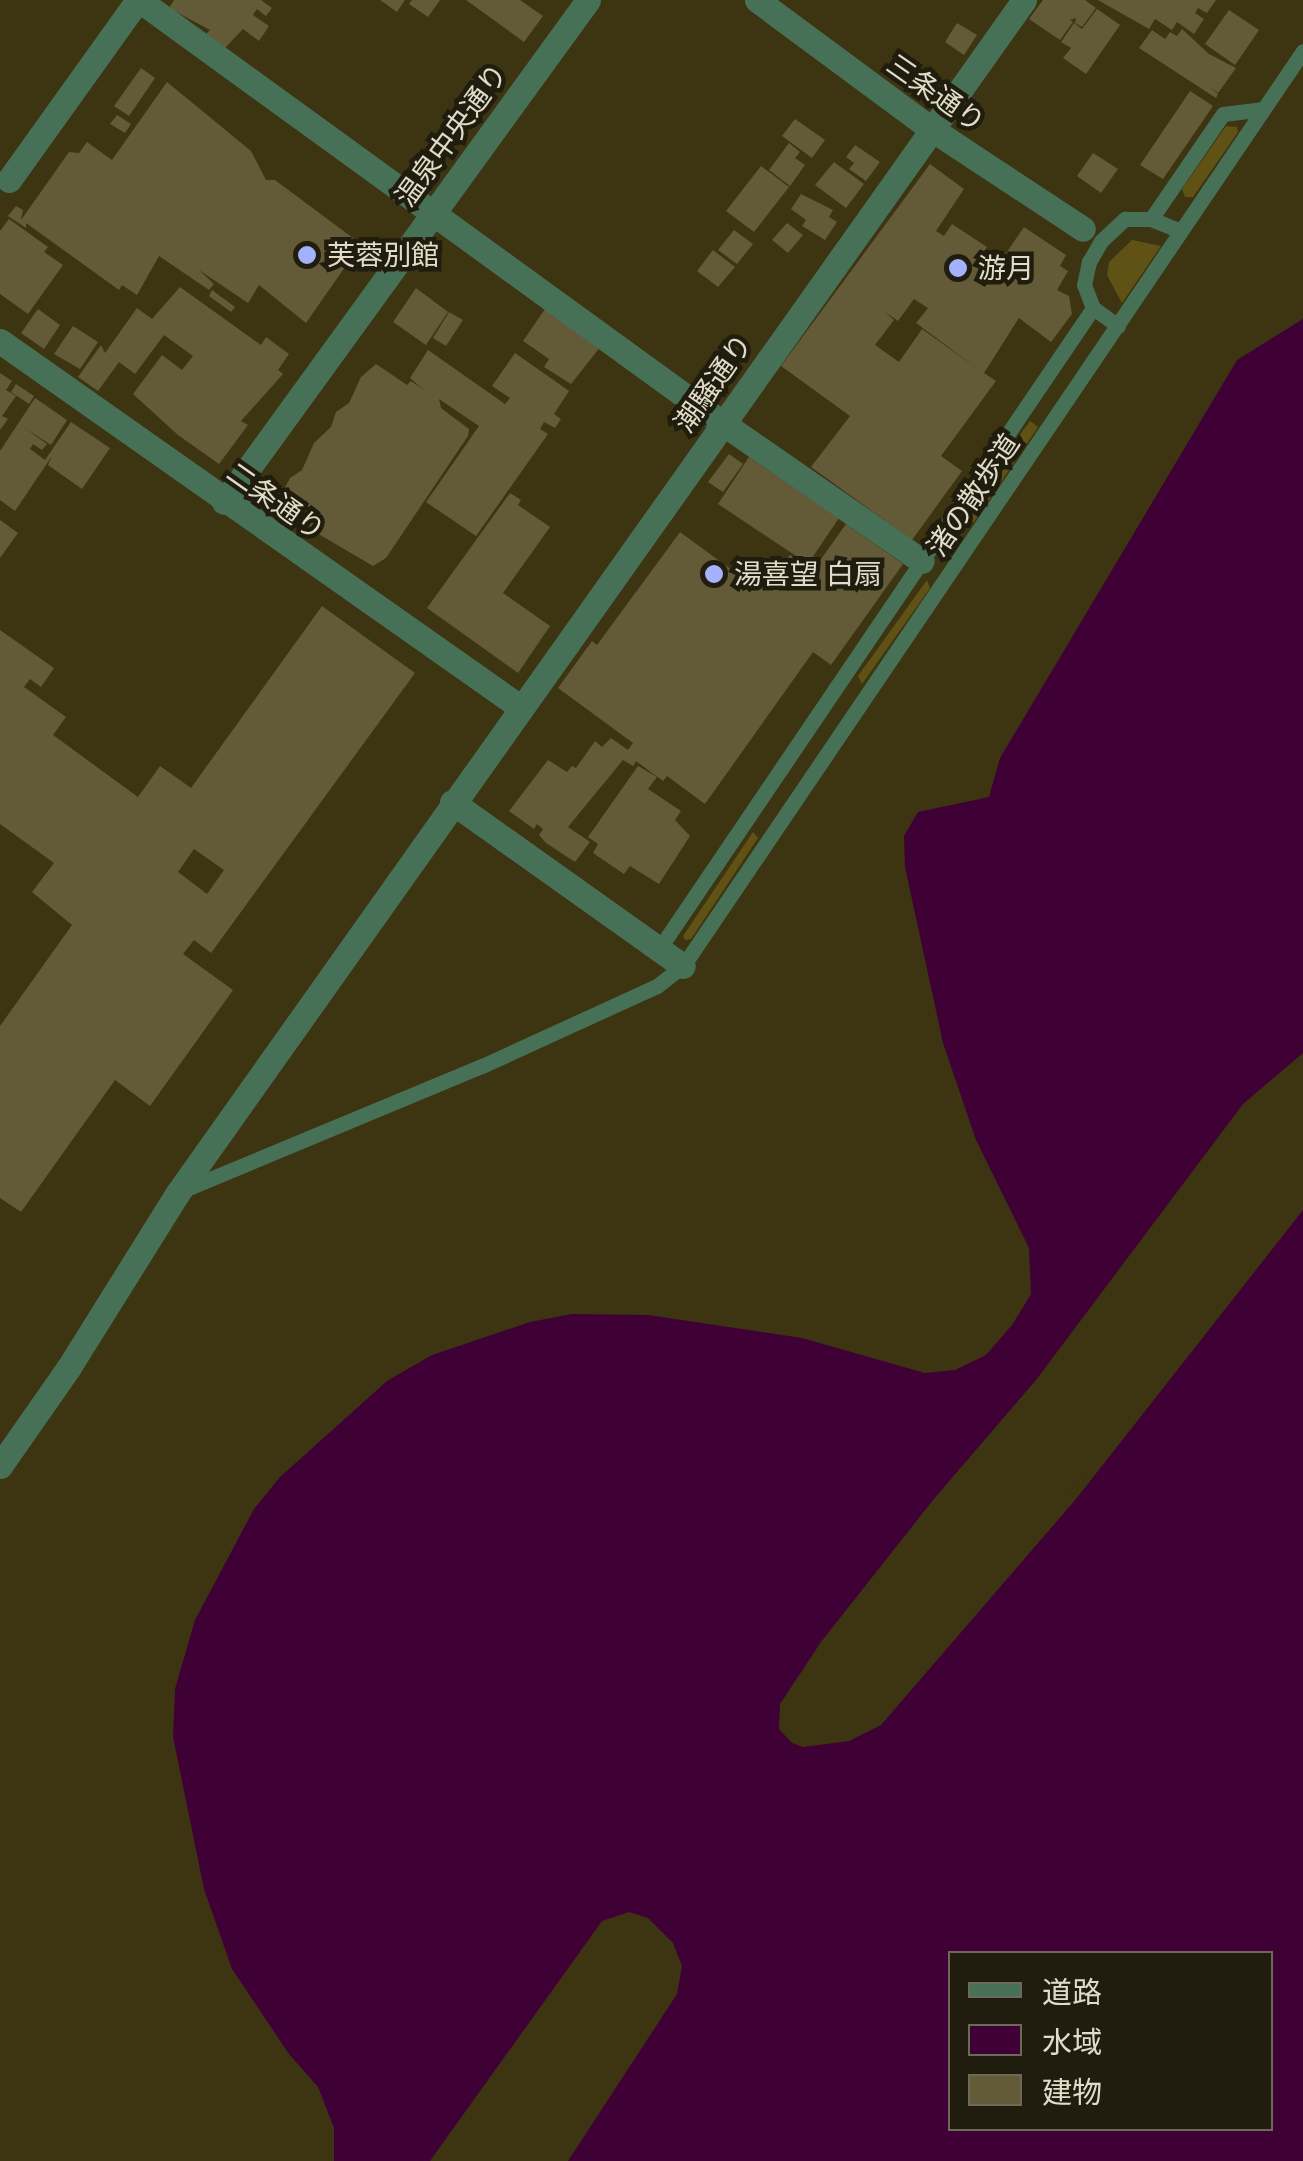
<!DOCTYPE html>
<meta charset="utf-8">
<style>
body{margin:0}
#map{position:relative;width:1303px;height:2161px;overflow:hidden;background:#3d3412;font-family:Inter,"Noto Sans JP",sans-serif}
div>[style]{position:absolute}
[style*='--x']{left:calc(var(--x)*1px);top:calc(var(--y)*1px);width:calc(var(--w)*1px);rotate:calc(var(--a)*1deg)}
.green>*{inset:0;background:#605215}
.water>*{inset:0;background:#3e0035}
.pier>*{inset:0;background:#3d3412}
.building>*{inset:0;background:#635a38}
.service>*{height:15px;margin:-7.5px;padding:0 7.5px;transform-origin:7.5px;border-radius:7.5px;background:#477157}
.minor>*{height:25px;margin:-12.5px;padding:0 12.5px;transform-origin:12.5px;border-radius:12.5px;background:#477157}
.tertiary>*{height:25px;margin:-12.5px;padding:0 12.5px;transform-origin:12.5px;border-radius:12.5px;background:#477157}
.dots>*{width:28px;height:28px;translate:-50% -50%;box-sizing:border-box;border:5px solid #201c0e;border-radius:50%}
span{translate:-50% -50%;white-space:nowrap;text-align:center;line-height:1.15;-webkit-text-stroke:9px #201c0e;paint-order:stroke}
.street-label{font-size:28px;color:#e0dcc9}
.poi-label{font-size:28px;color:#e0dcc9}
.left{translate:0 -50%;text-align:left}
.legend{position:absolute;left:948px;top:1951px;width:325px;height:180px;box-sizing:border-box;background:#201c0e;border:2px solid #6d6959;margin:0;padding:12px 18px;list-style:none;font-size:30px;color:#e0dcc9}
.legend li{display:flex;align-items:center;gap:20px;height:50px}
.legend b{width:50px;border:2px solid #6d6959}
</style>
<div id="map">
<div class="green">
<i style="clip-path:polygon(1226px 126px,1237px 127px,1238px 132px,1193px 197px,1185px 197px,1182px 189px)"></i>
<i style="clip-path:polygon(1132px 240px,1161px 246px,1122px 303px,1107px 275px,1109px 262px)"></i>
<i style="clip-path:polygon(1030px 421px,1038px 427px,974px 522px,964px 521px,962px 513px)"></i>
<i style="clip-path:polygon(927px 580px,930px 588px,862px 684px,858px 676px)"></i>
<i style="clip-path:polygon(753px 832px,758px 838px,691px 939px,685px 940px,683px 936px)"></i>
</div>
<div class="water">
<i style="clip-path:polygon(evenodd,1303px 319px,1303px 1056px,1246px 1106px,1148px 1242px,794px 1683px,783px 1728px,793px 1741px,824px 1743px,879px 1723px,913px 1687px,1303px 1205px,1303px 2161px,564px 2161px,673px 1993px,678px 1967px,671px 1945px,647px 1920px,629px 1914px,605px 1923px,433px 2161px,334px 2161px,334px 2128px,318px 2087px,289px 2054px,232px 1969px,204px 1889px,173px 1737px,175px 1689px,195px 1620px,254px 1509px,280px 1477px,387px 1381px,432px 1355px,530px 1322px,572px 1314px,648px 1315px,802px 1338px,925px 1373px,955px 1370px,986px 1355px,1012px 1325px,1031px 1294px,1029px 1248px,976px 1140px,943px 1043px,905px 867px,904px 836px,918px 812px,989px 797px,1000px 758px,1237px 360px,1303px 319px,951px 1954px,1270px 1954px,1270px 2128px,951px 2128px,951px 1954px)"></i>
</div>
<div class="pier">
<i style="clip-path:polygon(1303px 1053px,1303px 1062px,1250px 1110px,1043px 1386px,940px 1505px,869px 1603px,798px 1686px,789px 1707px,788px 1726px,796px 1737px,846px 1733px,876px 1719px,910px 1684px,1069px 1494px,1303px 1200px,1303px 1210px,1076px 1499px,881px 1725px,849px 1741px,803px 1747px,792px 1743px,779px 1729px,780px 1704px,821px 1642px,933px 1500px,1036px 1380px,1243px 1104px)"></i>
<i style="clip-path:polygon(629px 1912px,648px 1918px,673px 1943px,682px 1966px,677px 1994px,568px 2161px,559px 2161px,668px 1991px,673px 1967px,667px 1948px,644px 1925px,629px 1919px,608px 1927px,451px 2147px,439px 2161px,430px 2161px,602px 1921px)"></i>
</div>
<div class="building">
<i style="clip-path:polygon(174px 0,261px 0,272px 8px,266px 16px,257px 9px,253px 15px,269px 26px,259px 41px,243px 29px,225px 48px,205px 35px,210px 30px,169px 8px)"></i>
<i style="clip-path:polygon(380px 0,405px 0,397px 12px)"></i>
<i style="clip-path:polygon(412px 0,440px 0,428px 17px,409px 4px)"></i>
<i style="clip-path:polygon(466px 0,520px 0,543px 16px,524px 42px)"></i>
<i style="clip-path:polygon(1043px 0,1085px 0,1096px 8px,1082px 27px,1075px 23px,1076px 18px,1070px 20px,1073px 22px,1060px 40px,1029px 19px)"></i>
<i style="clip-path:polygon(1098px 0,1216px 0,1207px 13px,1198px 8px,1195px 13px,1204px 19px,1194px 34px,1177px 22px,1172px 30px,1155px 19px,1149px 29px)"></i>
<i style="clip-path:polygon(1097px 9px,1120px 25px,1086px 74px,1063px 58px,1071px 48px,1061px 42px,1074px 23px,1082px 29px)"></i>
<i style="clip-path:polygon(1229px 10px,1259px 30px,1235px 65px,1205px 44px)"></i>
<i style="clip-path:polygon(957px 23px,977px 35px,964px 55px,945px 42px)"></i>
<i style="clip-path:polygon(1182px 29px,1209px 54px,1236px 68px,1218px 93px,1209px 87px,1218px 94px,1216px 98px,1139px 48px,1152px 30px,1165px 39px,1170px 32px,1177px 36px)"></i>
<i style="clip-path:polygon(141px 68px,155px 78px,129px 116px,114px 106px)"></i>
<i style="clip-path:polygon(167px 82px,251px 151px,266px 180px,275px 180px,361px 244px,306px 323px,259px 285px,248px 303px,199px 270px,214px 284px,209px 290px,159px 256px,137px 295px,122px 285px,119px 290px,26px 223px,26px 228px,8px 216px,16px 206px,23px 210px,21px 220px,69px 152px,79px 153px,87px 142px,112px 160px)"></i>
<i style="clip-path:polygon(1190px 91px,1213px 106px,1163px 179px,1140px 165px)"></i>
<i style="clip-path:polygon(117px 115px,131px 124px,125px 133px,110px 124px)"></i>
<i style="clip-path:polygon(795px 119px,825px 140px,812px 158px,782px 136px)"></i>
<i style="clip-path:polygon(789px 143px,800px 152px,795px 158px,805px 165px,790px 186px,769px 170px)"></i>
<i style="clip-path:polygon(855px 145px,880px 162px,866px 181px,849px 169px,854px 163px,846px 157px)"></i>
<i style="clip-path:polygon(1093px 153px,1118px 169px,1101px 193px,1077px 176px)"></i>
<i style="clip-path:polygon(834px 162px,864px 184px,846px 208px,815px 185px)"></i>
<i style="clip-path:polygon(evenodd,930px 164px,964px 189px,936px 231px,944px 236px,952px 224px,987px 247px,978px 260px,985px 265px,990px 255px,1000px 262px,1024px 227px,1066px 255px,1060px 266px,1068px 271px,1057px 290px,1069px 296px,1072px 314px,1051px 342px,1019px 318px,984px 373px,996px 381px,941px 456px,962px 471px,912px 540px,811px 467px,850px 416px,781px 366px,930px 164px,914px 299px,928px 308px,916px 323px,978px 369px,922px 329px,899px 362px,875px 345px,894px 320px,885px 312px,898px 321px,914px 299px)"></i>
<i style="clip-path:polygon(761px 166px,789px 187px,754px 232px,726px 211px)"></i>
<i style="clip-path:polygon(801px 194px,833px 210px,829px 217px,837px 222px,825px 240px,802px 226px,806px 220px,791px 209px)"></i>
<i style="clip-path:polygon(9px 219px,48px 247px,44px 252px,63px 265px,28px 314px,0 294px,0 231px)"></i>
<i style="clip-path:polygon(787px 223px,803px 235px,788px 253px,772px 240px)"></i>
<i style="clip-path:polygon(734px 230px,753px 244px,737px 264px,718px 250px)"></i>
<i style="clip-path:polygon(713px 250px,735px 267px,718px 287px,697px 271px)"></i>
<i style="clip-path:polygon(180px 287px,261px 345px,266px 337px,289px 354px,278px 370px,283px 374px,241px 421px,248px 425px,219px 464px,178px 435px,133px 394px,162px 355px,182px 370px,193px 356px,164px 335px,135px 374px,119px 362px,98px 391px,78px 377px,101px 345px,105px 353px,137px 308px,152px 319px)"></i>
<i style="clip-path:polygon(416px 288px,448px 312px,426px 345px,393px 322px)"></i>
<i style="clip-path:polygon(212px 290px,235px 307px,231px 312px,209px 296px)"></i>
<i style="clip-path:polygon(38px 309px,60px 325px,44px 349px,21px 333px)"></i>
<i style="clip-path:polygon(545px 309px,601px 346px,571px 384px,544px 367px,549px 359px,523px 341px)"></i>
<i style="clip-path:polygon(449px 312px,463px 320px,446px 346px,433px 338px)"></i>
<i style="clip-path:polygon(73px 326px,98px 342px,80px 369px,54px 354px)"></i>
<i style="clip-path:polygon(428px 350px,505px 404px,510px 398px,492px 386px,515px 353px,569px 391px,554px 414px,561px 419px,555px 428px,544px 422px,540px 429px,548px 434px,476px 536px,426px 502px,479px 426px,439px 399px,441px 408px,469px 429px,468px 436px,386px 558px,373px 566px,310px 529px,310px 521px,282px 502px,283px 491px,290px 478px,302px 470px,314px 443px,331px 427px,336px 412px,349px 403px,361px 377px,376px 364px,407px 385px,411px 381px,424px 390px,410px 378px)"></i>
<i style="clip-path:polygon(0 373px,12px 381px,6px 390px,16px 396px,2px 416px,8px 419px,0 430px)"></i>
<i style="clip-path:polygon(16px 384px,34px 396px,29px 404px,11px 392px)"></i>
<i style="clip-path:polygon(35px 398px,67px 420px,51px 445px,25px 428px,47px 444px,42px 450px,33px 444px,30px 449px,45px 460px,71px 422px,110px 448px,82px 489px,48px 465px,52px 456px,15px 511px,0 500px,0 451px)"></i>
<i style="clip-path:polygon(729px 454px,743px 464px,723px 492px,708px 482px)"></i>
<i style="clip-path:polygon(749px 457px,839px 518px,808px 564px,718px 504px)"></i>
<i style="clip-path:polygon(510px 493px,521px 500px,518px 505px,550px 527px,503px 593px,550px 626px,518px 673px,427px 608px)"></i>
<i style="clip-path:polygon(0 520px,18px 533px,0 558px)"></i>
<i style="clip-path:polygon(846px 524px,903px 564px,831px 665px,813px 652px,705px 804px,667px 776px,663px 781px,636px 761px,633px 766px,623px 760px,568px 827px,590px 842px,575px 862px,546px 843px,539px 835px,543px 829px,537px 824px,534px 829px,509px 811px,548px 760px,567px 772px,572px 766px,576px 768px,595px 741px,602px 747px,611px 738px,628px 750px,633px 743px,558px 688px,592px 641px,597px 645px,680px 532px,740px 576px,746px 571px,767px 586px,790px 555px,814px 569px)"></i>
<i style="clip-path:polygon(evenodd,322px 606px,415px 673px,211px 953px,194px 940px,183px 954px,233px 990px,150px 1106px,115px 1080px,21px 1212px,0 1198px,0 1026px,72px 925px,32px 892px,54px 863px,0 824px,0 630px,54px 668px,41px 687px,30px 679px,24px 687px,66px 717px,53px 735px,138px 797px,160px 766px,191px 788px,322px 606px,194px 849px,224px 870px,207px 894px,178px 872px,194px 849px)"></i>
<i style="clip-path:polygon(638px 766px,657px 777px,648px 789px,681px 811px,675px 820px,690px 836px,659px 884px,630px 866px,624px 874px,593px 853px,598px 844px,588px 837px)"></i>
</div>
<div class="service">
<i style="--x:1151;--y:219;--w:127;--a:-55.6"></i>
<i style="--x:1223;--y:114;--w:41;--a:-7"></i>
<i style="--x:1118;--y:326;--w:31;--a:-144"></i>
<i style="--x:1093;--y:308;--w:25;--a:-111"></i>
<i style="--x:1084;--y:285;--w:24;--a:-78"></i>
<i style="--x:1089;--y:262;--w:24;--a:-60"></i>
<i style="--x:1101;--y:241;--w:33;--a:-43"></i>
<i style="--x:1125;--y:219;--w:26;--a:0"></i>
<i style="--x:1151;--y:219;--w:32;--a:22"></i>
<i style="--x:659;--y:949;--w:774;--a:-55.9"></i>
<i style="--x:186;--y:1189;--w:321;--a:-22.6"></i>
<i style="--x:482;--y:1066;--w:192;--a:-24.6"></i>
<i style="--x:657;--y:986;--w:33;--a:-38"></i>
<i style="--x:683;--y:966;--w:1105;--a:-55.88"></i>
</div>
<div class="minor">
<i style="--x:139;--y:0;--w:719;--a:35.95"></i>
<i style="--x:721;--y:422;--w:244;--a:34.7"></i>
<i style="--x:9;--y:180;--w:221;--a:-54.4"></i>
<i style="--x:0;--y:341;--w:636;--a:35.14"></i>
<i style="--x:224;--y:502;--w:620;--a:-54.05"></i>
<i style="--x:452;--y:802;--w:283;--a:35.4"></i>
<i style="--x:0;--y:1466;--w:121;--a:-55.1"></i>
<i style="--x:69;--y:1367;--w:204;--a:-58"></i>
<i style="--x:177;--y:1194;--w:1464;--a:-54.65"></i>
</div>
<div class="tertiary">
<i style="--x:757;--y:0;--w:215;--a:36.5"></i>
<i style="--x:930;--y:128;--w:183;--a:33.4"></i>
</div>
<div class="dots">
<i style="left:307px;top:255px;background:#a4b1fc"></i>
<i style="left:958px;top:268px;background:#a4b1fc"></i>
<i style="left:714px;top:574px;background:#a4b1fc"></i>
</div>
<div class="street-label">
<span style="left:936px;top:93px;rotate:35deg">三条通り</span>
<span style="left:451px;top:135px;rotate:-54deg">温泉中央通り</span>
<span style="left:713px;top:383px;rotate:-55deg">潮騒通り</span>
<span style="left:973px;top:495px;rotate:-56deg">渚の散歩道</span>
<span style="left:276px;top:501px;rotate:35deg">二条通り</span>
</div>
<div class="poi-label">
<span class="left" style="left:327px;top:255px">芙蓉別館</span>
<span class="left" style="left:978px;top:268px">游月</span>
<span class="left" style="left:734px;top:574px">湯喜望 白扇</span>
</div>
<ul class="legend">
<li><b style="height:12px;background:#477157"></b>道路</li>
<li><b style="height:28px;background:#3e0035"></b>水域</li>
<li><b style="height:28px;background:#635a38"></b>建物</li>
</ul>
</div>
